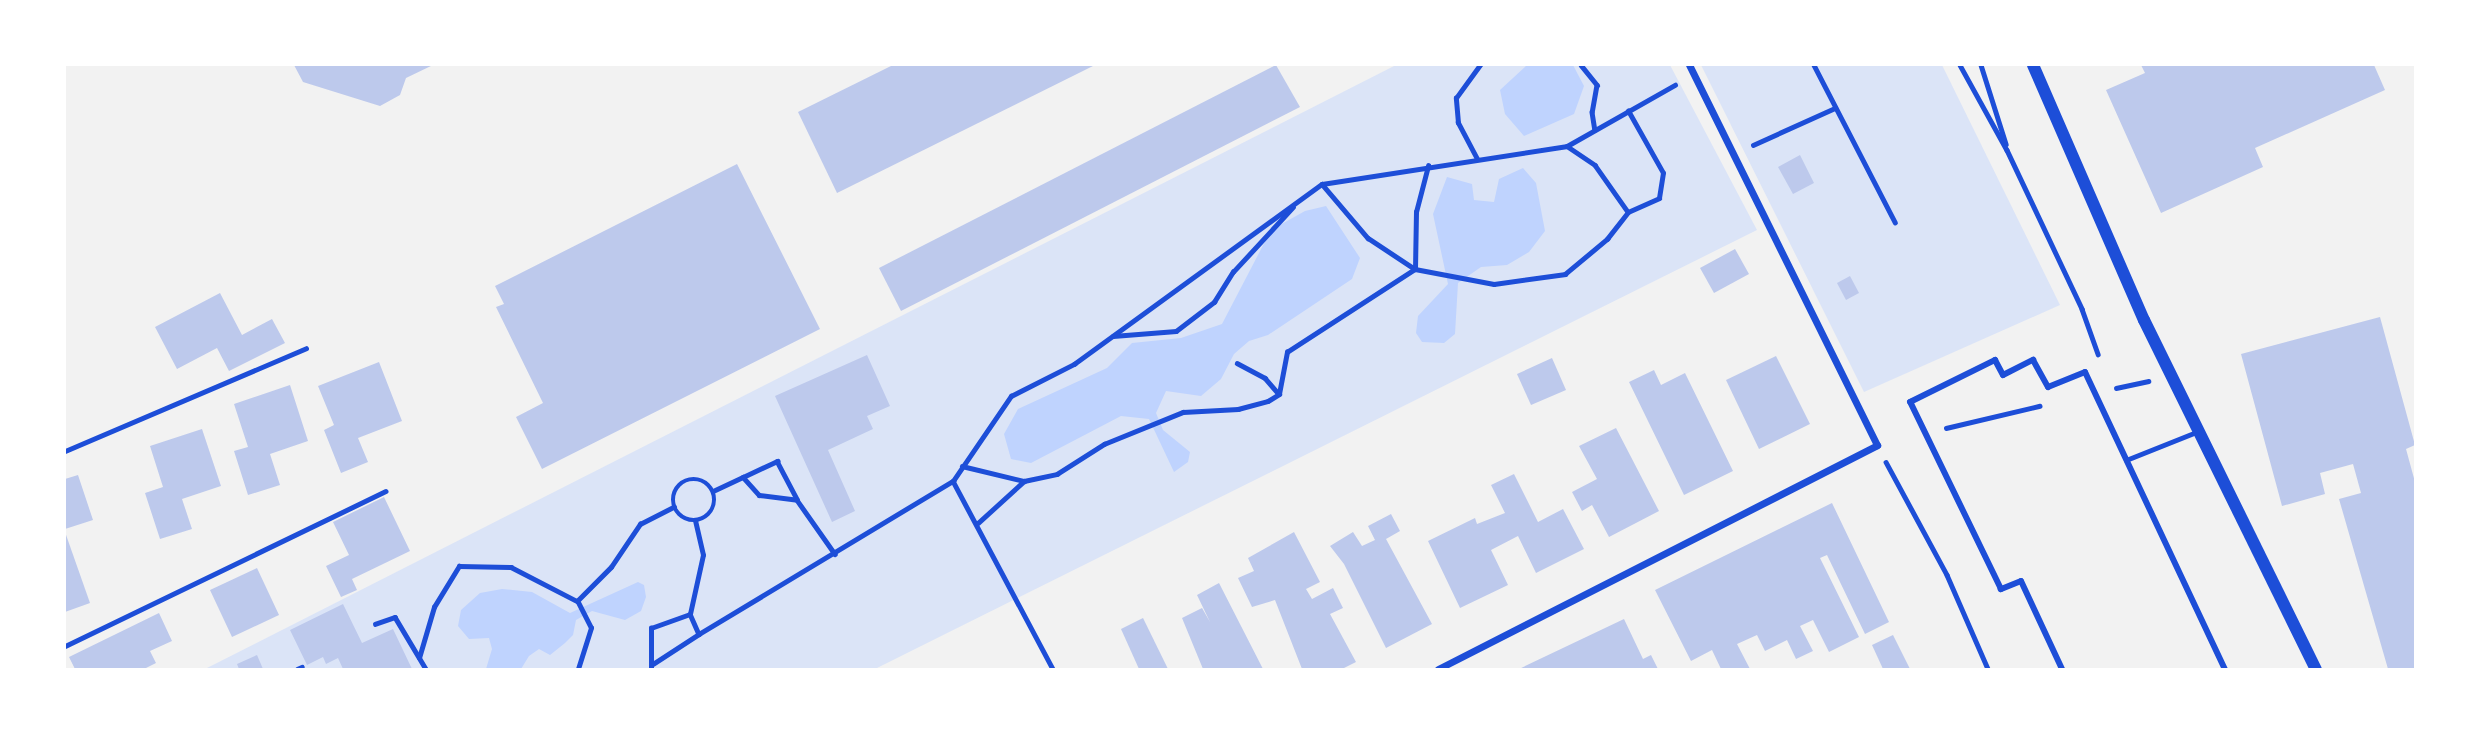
<!DOCTYPE html>
<style>
body{margin:0}
#map{position:relative;width:2480px;height:734px;overflow:hidden;background:#f2f2f2;font-family:Signika,sans-serif}
div>[style]{position:absolute}
[style*='--x']{left:calc(var(--x)*1px);top:calc(var(--y)*1px);width:calc(var(--w)*1px);rotate:calc(var(--a)*1deg)}
.green>*{inset:0;background:#dbe4f7}
.water>*{inset:0;background:#bfd3fe}
.building>*{inset:0;background:#bdc9ec}
.path>*{height:4.5px;margin:-2.25px;padding:0 2.25px;transform-origin:2.25px;border-radius:2.25px;background:#1d4ed8}
.path>.ring{margin:-2.25px;padding:0;box-sizing:content-box;background:none;border:4.5px solid #1d4ed8;border-radius:50%}
.service>*{height:5px;margin:-2.5px;padding:0 2.5px;transform-origin:2.5px;border-radius:2.5px;background:#1d4ed8}
.pedestrian>*{height:6px;margin:-3px;padding:0 3px;transform-origin:3px;border-radius:3px;background:#1d4ed8}
.minor>*{height:7px;margin:-3.5px;padding:0 3.5px;transform-origin:3.5px;border-radius:3.5px;background:#1d4ed8}
.tertiary>*{height:12px;margin:-6px;padding:0 6px;transform-origin:6px;border-radius:6px;background:#1d4ed8}
span{translate:-50% -50%;white-space:nowrap;text-align:center;line-height:1.15;-webkit-text-stroke:7px #fff;paint-order:stroke}
.frame{position:absolute;inset:0;border:66px solid #fff;pointer-events:none}
</style>
<div id="map">
<div class="green">
<i style="clip-path:polygon(1396px 65px,1670px 65px,1757px 230px,875px 669px,205px 669px)"></i>
<i style="clip-path:polygon(1701px 65px,1942px 65px,2060px 305px,1864px 392px)"></i>
</div>
<div class="water">
<i style="clip-path:polygon(1527px 65px,1573px 65px,1584px 86px,1574px 114px,1524px 136px,1505px 114px,1500px 90px)"></i>
<i style="clip-path:polygon(1523px 168px,1536px 183px,1545px 231px,1529px 252px,1507px 265px,1481px 267px,1458px 283px,1455px 334px,1444px 343px,1422px 342px,1416px 333px,1418px 316px,1448px 284px,1433px 214px,1447px 177px,1472px 184px,1474px 200px,1494px 202px,1499px 179px)"></i>
<i style="clip-path:polygon(1326px 206px,1360px 258px,1352px 279px,1268px 335px,1249px 341px,1234px 354px,1221px 379px,1201px 396px,1166px 391px,1156px 413px,1163px 430px,1190px 452px,1188px 462px,1174px 472px,1149px 419px,1121px 416px,1031px 463px,1011px 459px,1004px 434px,1018px 409px,1107px 368px,1132px 343px,1181px 338px,1222px 324px,1271px 230px,1305px 211px)"></i>
<i style="clip-path:polygon(638px 582px,644px 585px,646px 597px,641px 611px,625px 620px,592px 611px,576px 620px,573px 635px,565px 643px,550px 655px,539px 649px,529px 656px,521px 669px,486px 669px,492px 649px,489px 638px,469px 639px,458px 626px,461px 610px,480px 593px,502px 589px,532px 592px,570px 613px)"></i>
</div>
<div class="building">
<i style="clip-path:polygon(294px 65px,433px 65px,406px 78px,400px 95px,380px 106px,303px 82px)"></i>
<i style="clip-path:polygon(893px 65px,1095px 65px,837px 193px,798px 112px)"></i>
<i style="clip-path:polygon(1276px 65px,1300px 107px,901px 311px,879px 268px)"></i>
<i style="clip-path:polygon(2141px 65px,2374px 65px,2385px 90px,2255px 148px,2263px 167px,2161px 213px,2106px 90px,2145px 73px)"></i>
<i style="clip-path:polygon(1800px 155px,1814px 183px,1793px 194px,1778px 167px)"></i>
<i style="clip-path:polygon(737px 164px,820px 329px,542px 469px,516px 417px,543px 403px,496px 307px,504px 304px,495px 286px)"></i>
<i style="clip-path:polygon(1735px 249px,1749px 274px,1714px 293px,1700px 268px)"></i>
<i style="clip-path:polygon(1850px 276px,1859px 293px,1846px 300px,1837px 283px)"></i>
<i style="clip-path:polygon(220px 293px,242px 335px,272px 319px,285px 343px,229px 371px,217px 348px,177px 369px,155px 327px)"></i>
<i style="clip-path:polygon(2380px 317px,2415px 445px,2406px 449px,2415px 482px,2415px 669px,2388px 669px,2339px 499px,2361px 493px,2353px 464px,2320px 473px,2325px 494px,2282px 506px,2241px 354px)"></i>
<i style="clip-path:polygon(867px 355px,890px 406px,867px 416px,873px 429px,828px 450px,855px 511px,832px 522px,775px 396px)"></i>
<i style="clip-path:polygon(1776px 356px,1810px 424px,1759px 449px,1726px 380px)"></i>
<i style="clip-path:polygon(1552px 358px,1566px 390px,1531px 405px,1517px 374px)"></i>
<i style="clip-path:polygon(379px 362px,402px 421px,358px 438px,368px 462px,341px 473px,324px 430px,334px 425px,318px 386px)"></i>
<i style="clip-path:polygon(1654px 370px,1661px 385px,1685px 373px,1733px 471px,1684px 495px,1629px 382px)"></i>
<i style="clip-path:polygon(290px 385px,308px 441px,270px 454px,280px 485px,248px 495px,234px 451px,248px 447px,234px 404px)"></i>
<i style="clip-path:polygon(1616px 428px,1659px 511px,1609px 537px,1592px 505px,1582px 511px,1572px 492px,1597px 479px,1579px 446px)"></i>
<i style="clip-path:polygon(202px 429px,221px 486px,182px 499px,192px 529px,160px 539px,145px 493px,163px 487px,150px 446px)"></i>
<i style="clip-path:polygon(1514px 474px,1538px 522px,1563px 509px,1584px 549px,1536px 573px,1518px 536px,1491px 550px,1508px 585px,1460px 608px,1428px 541px,1475px 518px,1477px 524px,1505px 513px,1491px 485px)"></i>
<i style="clip-path:polygon(78px 475px,93px 520px,65px 529px,65px 479px)"></i>
<i style="clip-path:polygon(384px 497px,410px 551px,352px 579px,357px 590px,341px 597px,326px 566px,349px 555px,333px 522px)"></i>
<i style="clip-path:polygon(1832px 503px,1889px 622px,1865px 634px,1827px 555px,1820px 558px,1859px 637px,1829px 652px,1813px 620px,1800px 626px,1813px 651px,1796px 659px,1787px 640px,1765px 651px,1757px 635px,1737px 644px,1750px 669px,1721px 669px,1712px 650px,1691px 661px,1655px 590px)"></i>
<i style="clip-path:polygon(1391px 514px,1400px 531px,1386px 539px,1432px 624px,1386px 648px,1344px 564px,1330px 546px,1353px 532px,1362px 546px,1375px 540px,1368px 526px)"></i>
<i style="clip-path:polygon(65px 532px,90px 603px,65px 612px)"></i>
<i style="clip-path:polygon(1294px 532px,1320px 582px,1306px 589px,1312px 599px,1333px 588px,1343px 608px,1330px 614px,1356px 662px,1342px 669px,1302px 669px,1275px 600px,1252px 607px,1238px 578px,1254px 571px,1248px 558px)"></i>
<i style="clip-path:polygon(257px 568px,279px 615px,232px 637px,210px 590px)"></i>
<i style="clip-path:polygon(1219px 583px,1263px 669px,1203px 669px,1182px 618px,1202px 608px,1210px 622px,1197px 595px)"></i>
<i style="clip-path:polygon(343px 604px,362px 643px,393px 629px,412px 669px,343px 669px,338px 658px,326px 664px,323px 657px,307px 665px,290px 630px)"></i>
<i style="clip-path:polygon(159px 613px,172px 641px,150px 651px,156px 663px,144px 669px,75px 669px,69px 657px)"></i>
<i style="clip-path:polygon(1143px 618px,1168px 669px,1139px 669px,1121px 629px)"></i>
<i style="clip-path:polygon(1624px 619px,1643px 659px,1651px 655px,1658px 669px,1519px 669px)"></i>
<i style="clip-path:polygon(1893px 635px,1910px 669px,1883px 669px,1872px 645px)"></i>
<i style="clip-path:polygon(257px 655px,263px 669px,239px 669px,237px 664px)"></i>
</div>
<div class="path">
<i style="--x:1581;--y:65;--w:26;--a:51"></i>
<i style="--x:1597;--y:85;--w:27;--a:100"></i>
<i style="--x:1592;--y:112;--w:18;--a:81"></i>
<i style="--x:1814;--y:65;--w:177;--a:62.7"></i>
<i style="--x:1960;--y:65;--w:97;--a:61.1"></i>
<i style="--x:2007;--y:150;--w:176;--a:64.7"></i>
<i style="--x:2082;--y:309;--w:48;--a:70.4"></i>
<i style="--x:1981;--y:65;--w:83;--a:72.4"></i>
<i style="--x:1753;--y:145;--w:90;--a:-24.3"></i>
<i style="--x:1567;--y:146;--w:34;--a:34"></i>
<i style="--x:1595;--y:165;--w:57;--a:54.9"></i>
<i style="--x:1477;--y:159;--w:41;--a:-117.8"></i>
<i style="--x:1458;--y:123;--w:25;--a:-95"></i>
<i style="--x:1456;--y:98;--w:41;--a:-54"></i>
<i style="--x:1322;--y:184;--w:71;--a:49.6"></i>
<i style="--x:1368;--y:238;--w:56;--a:33.4"></i>
<i style="--x:1415;--y:269;--w:57;--a:-89"></i>
<i style="--x:1416;--y:212;--w:48;--a:-75.4"></i>
<i style="--x:1113;--y:336;--w:63;--a:-4.5"></i>
<i style="--x:1176;--y:331;--w:48;--a:-37.3"></i>
<i style="--x:1214;--y:302;--w:36;--a:-58"></i>
<i style="--x:1233;--y:272;--w:88;--a:-47.3"></i>
<i style="--x:1237;--y:363;--w:32;--a:28"></i>
<i style="--x:1265;--y:378;--w:21;--a:49"></i>
<i style="--x:2116;--y:388;--w:33;--a:-12"></i>
<i style="--x:1946;--y:428;--w:96;--a:-13.3"></i>
<i style="--x:1886;--y:462;--w:128;--a:61.6"></i>
<i style="--x:1947;--y:575;--w:103;--a:66.4"></i>
<i style="--x:962;--y:466;--w:64;--a:13.6"></i>
<i style="--x:1024;--y:481;--w:34;--a:-12"></i>
<i style="--x:1057;--y:474;--w:56;--a:-32.6"></i>
<i style="--x:1104;--y:444;--w:85;--a:-22.1"></i>
<i style="--x:1183;--y:412;--w:55;--a:-3.1"></i>
<i style="--x:1238;--y:409;--w:31;--a:-15"></i>
<i style="--x:1268;--y:401;--w:13;--a:-32"></i>
<i style="--x:1279;--y:394;--w:43;--a:-79.2"></i>
<i style="--x:1287;--y:352;--w:153;--a:-33"></i>
<i style="--x:1415;--y:269;--w:80;--a:10.8"></i>
<i style="--x:1494;--y:284;--w:72;--a:-8"></i>
<i style="--x:1565;--y:274;--w:55;--a:-39.8"></i>
<i style="--x:1607;--y:239;--w:34;--a:-52"></i>
<i style="--x:1628;--y:212;--w:34;--a:-24"></i>
<i style="--x:1659;--y:198;--w:25;--a:-81"></i>
<i style="--x:1663;--y:173;--w:71;--a:-119.4"></i>
<i style="--x:743;--y:477;--w:38;--a:-25"></i>
<i style="--x:777;--y:461;--w:43;--a:62.2"></i>
<i class="ring" style="left:673px;top:479px;width:37.5px;height:37.5px"></i>
<i style="--x:953;--y:481;--w:213;--a:62"></i>
<i style="--x:713;--y:491;--w:33;--a:-25"></i>
<i style="--x:743;--y:477;--w:24;--a:48"></i>
<i style="--x:759;--y:495;--w:38;--a:7"></i>
<i style="--x:797;--y:500;--w:66;--a:54.9"></i>
<i style="--x:978;--y:523;--w:62;--a:-42.4"></i>
<i style="--x:690;--y:614;--w:60;--a:-77.6"></i>
<i style="--x:703;--y:555;--w:35;--a:-103"></i>
<i style="--x:375;--y:624;--w:21;--a:-19"></i>
<i style="--x:395;--y:617;--w:61;--a:59.2"></i>
<i style="--x:419;--y:658;--w:53;--a:-73.6"></i>
<i style="--x:434;--y:607;--w:48;--a:-58.6"></i>
<i style="--x:459;--y:566;--w:52;--a:1.1"></i>
<i style="--x:511;--y:567;--w:74;--a:27.3"></i>
<i style="--x:653;--y:664;--w:55;--a:-33.1"></i>
<i style="--x:297;--y:669;--w:5;--a:-22"></i>
<i style="--x:578;--y:669;--w:43;--a:-72.4"></i>
<i style="--x:591;--y:628;--w:30;--a:-117"></i>
<i style="--x:577;--y:601;--w:48;--a:-45"></i>
<i style="--x:611;--y:567;--w:52;--a:-56"></i>
<i style="--x:640;--y:524;--w:38;--a:-27"></i>
<i style="--x:651;--y:669;--w:41;--a:-90"></i>
<i style="--x:651;--y:628;--w:41;--a:-19.7"></i>
<i style="--x:690;--y:614;--w:22;--a:66"></i>
<i style="--x:699;--y:634;--w:297;--a:-31.1"></i>
<i style="--x:953;--y:481;--w:103;--a:-55.7"></i>
<i style="--x:1011;--y:396;--w:71;--a:-26.9"></i>
<i style="--x:1074;--y:364;--w:306;--a:-36"></i>
<i style="--x:1322;--y:184;--w:248;--a:-8.8"></i>
<i style="--x:1567;--y:146;--w:124;--a:-29.5"></i>
</div>
<div class="service">
<i style="--x:65;--y:451;--w:262;--a:-23.1"></i>
<i style="--x:2126;--y:460;--w:79;--a:-21.7"></i>
<i style="--x:65;--y:646;--w:356;--a:-25.8"></i>
</div>
<div class="pedestrian">
<i style="--x:2062;--y:669;--w:97;--a:-115"></i>
<i style="--x:2021;--y:581;--w:22;--a:158"></i>
<i style="--x:2001;--y:589;--w:208;--a:-115.9"></i>
<i style="--x:1910;--y:402;--w:95;--a:-26.3"></i>
<i style="--x:1995;--y:360;--w:17;--a:62"></i>
<i style="--x:2003;--y:375;--w:34;--a:-27"></i>
<i style="--x:2033;--y:360;--w:31;--a:61"></i>
<i style="--x:2048;--y:387;--w:40;--a:-22"></i>
<i style="--x:2085;--y:372;--w:328;--a:64.8"></i>
</div>
<div class="minor">
<i style="--x:1438;--y:669;--w:493;--a:-27"></i>
<i style="--x:1877;--y:445;--w:424;--a:-116.3"></i>
</div>
<div class="tertiary">
<i style="--x:2033;--y:65;--w:278;--a:66.5"></i>
<i style="--x:2144;--y:320;--w:389;--a:63.8"></i>
</div>
<div class="frame"></div>
</div>
